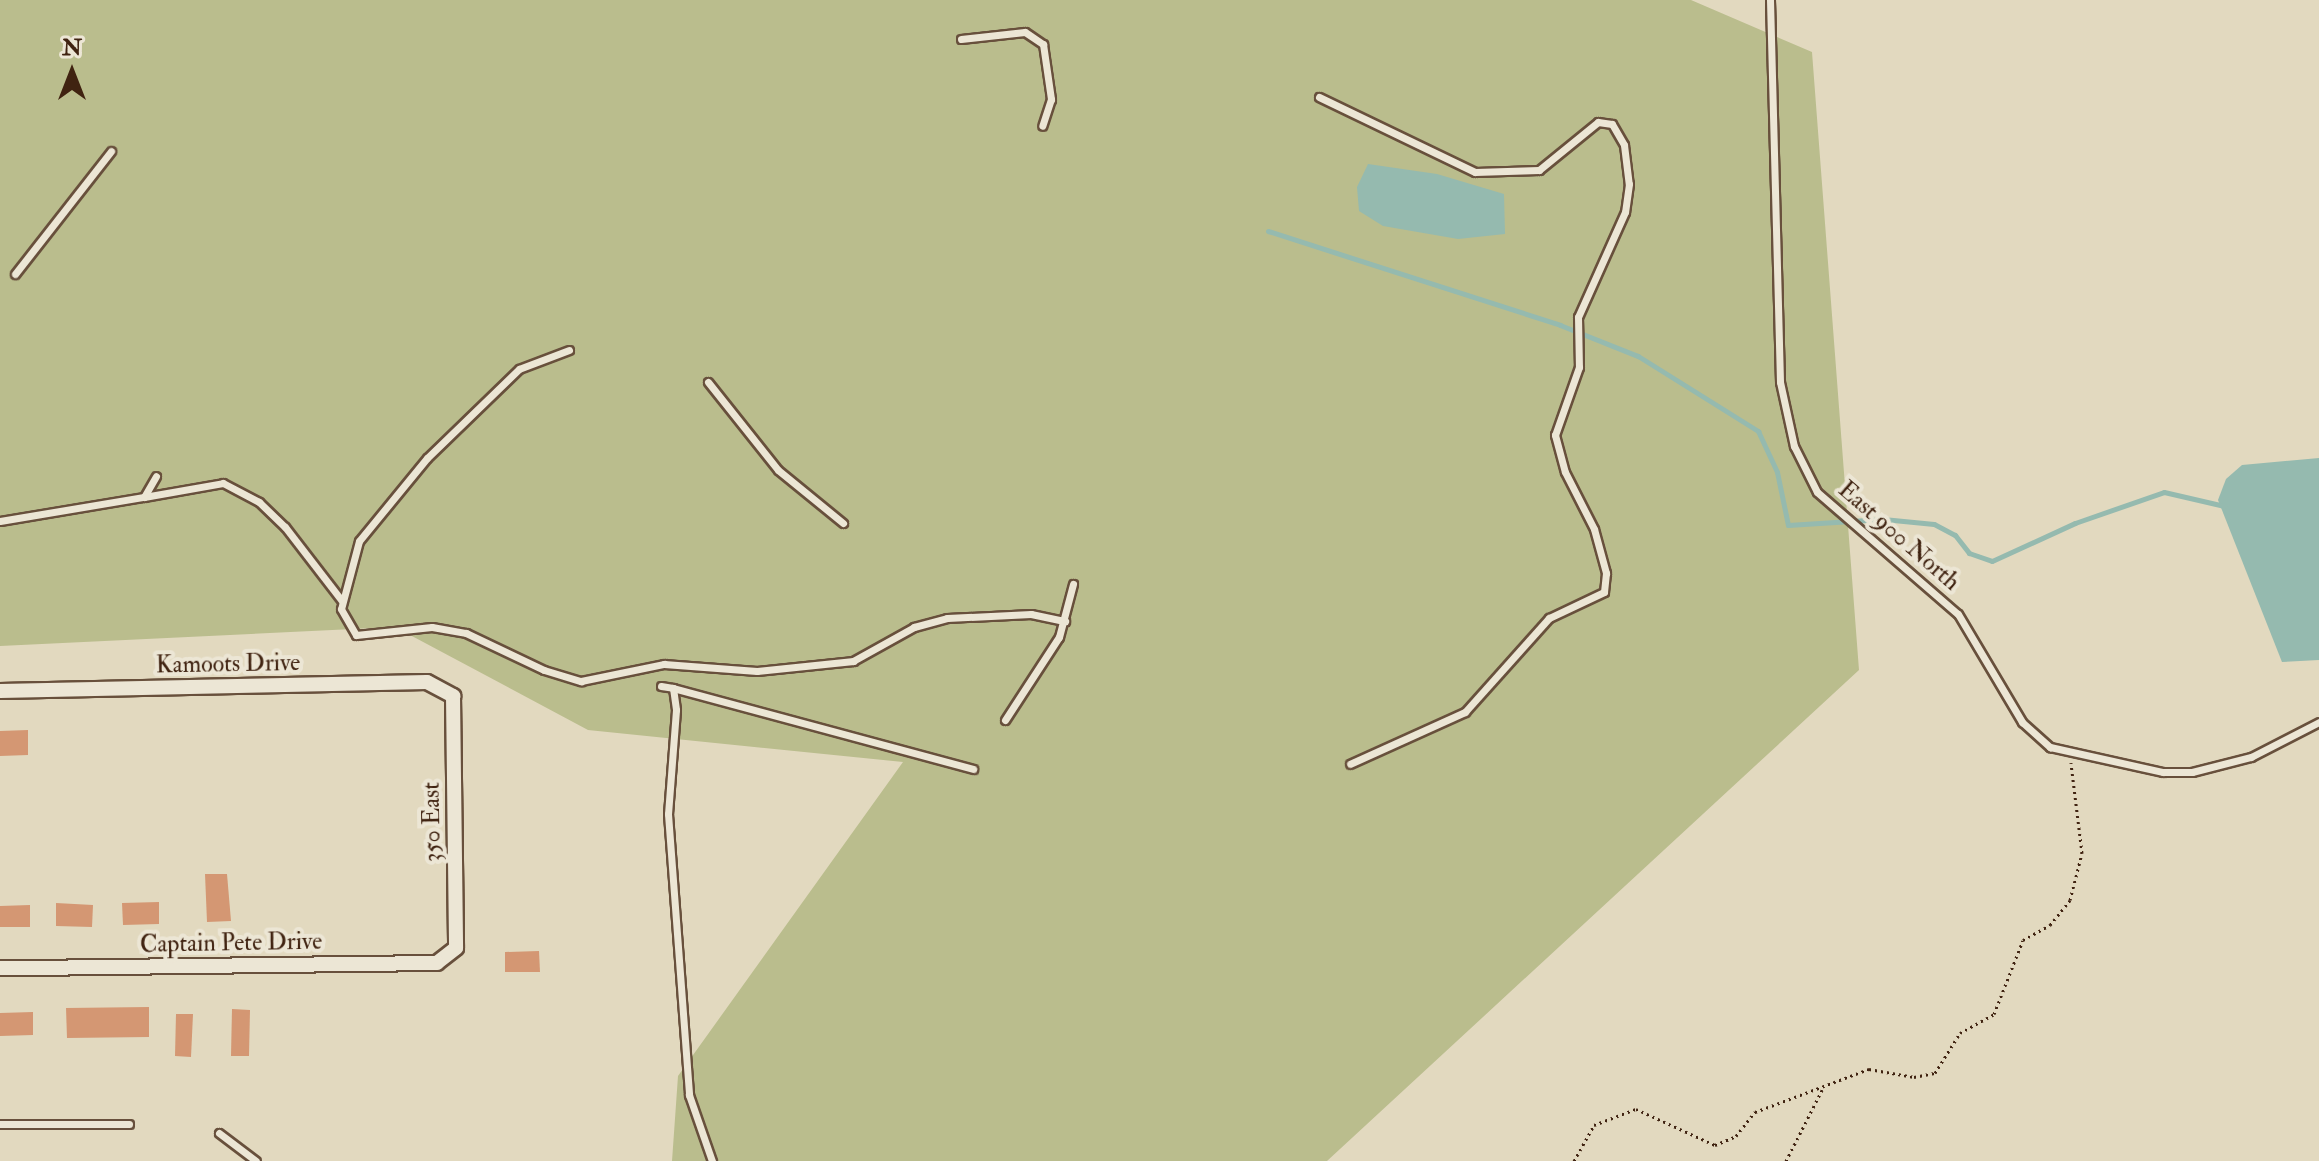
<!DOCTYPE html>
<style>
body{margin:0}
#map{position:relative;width:2319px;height:1161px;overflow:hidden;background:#e2d9bf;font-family:"IM FELL Double Pica",serif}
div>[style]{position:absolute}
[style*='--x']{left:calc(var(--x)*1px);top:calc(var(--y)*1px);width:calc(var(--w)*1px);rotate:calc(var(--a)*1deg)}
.green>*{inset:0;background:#babd8d}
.water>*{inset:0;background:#95baaf}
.stream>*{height:5px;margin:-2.5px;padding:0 2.5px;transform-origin:2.5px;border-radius:2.5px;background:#95baaf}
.building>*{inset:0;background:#d49773}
.path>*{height:3px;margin-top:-1.5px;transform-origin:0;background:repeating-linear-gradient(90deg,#402311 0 2px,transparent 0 6px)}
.roads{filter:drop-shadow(2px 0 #68503c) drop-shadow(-2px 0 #68503c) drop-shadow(0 2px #68503c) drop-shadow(0 -2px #68503c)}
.lane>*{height:7px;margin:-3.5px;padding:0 3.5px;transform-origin:3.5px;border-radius:3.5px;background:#ece6d5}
.street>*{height:14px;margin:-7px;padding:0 7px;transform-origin:7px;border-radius:7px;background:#ece6d5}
span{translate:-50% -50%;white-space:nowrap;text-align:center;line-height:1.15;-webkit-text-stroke:8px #ece6d5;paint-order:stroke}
.street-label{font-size:24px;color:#402311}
.north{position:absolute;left:32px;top:32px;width:80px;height:80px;-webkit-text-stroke:6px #ece6d5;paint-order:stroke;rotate:0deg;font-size:22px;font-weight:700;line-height:32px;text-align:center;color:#402311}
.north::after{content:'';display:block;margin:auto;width:28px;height:36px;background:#402311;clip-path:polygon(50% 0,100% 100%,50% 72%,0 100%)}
</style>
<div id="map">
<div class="green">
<i style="clip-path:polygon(0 0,1691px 0,1812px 52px,1859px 670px,1327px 1161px,672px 1161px,678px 1076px,903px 762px,588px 730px,395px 627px,0 646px)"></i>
</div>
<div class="water">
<i style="clip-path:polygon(1368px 164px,1437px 174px,1504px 194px,1505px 234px,1458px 239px,1383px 226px,1359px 211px,1357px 187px)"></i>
<i style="clip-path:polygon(2319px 458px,2319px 660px,2282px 662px,2218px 500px,2226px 479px,2242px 465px)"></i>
</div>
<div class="stream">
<i style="--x:1268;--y:231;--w:307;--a:17.8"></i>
<i style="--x:1560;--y:325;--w:84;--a:21.7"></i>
<i style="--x:1638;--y:356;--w:142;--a:32"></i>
<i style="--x:1758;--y:431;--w:45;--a:65.1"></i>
<i style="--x:1777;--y:472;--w:54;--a:78.3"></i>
<i style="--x:1788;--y:525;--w:95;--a:-3.6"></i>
<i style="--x:1883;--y:519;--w:51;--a:5.6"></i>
<i style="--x:1934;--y:524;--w:24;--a:28"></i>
<i style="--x:1955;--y:535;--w:23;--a:52"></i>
<i style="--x:1969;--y:553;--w:24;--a:19"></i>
<i style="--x:1992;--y:561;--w:91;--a:-24.6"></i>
<i style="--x:2075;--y:523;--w:94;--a:-19.2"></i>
<i style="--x:2164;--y:492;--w:62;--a:13.1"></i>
</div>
<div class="building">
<i style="clip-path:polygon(28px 730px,28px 755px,0 756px,0 731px)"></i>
<i style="clip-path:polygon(205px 874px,227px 874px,231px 921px,207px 922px)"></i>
<i style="clip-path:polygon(159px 902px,159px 924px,123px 925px,122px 903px)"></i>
<i style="clip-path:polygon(56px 903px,93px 905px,92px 927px,56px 926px)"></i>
<i style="clip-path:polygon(30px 905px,30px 927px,0 927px,0 906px)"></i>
<i style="clip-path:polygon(539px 951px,540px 972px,505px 972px,505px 952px)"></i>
<i style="clip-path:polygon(149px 1007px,149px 1037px,67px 1038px,66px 1008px)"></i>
<i style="clip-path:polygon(232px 1009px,250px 1010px,249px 1056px,231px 1056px)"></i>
<i style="clip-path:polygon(33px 1012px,33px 1035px,0 1036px,0 1013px)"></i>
<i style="clip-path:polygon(176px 1014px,193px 1014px,191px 1057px,175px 1056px)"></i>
</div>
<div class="path">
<i style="--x:1574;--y:1161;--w:41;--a:-60.9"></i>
<i style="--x:1594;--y:1125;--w:45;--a:-20.9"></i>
<i style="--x:1636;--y:1109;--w:87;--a:24.5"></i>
<i style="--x:1715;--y:1145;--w:23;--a:-23"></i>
<i style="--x:1736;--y:1136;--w:31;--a:-52"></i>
<i style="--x:1755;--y:1112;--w:122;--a:-20.7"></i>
<i style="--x:1869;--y:1069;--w:46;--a:10.1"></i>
<i style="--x:1914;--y:1077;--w:21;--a:-11"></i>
<i style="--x:1935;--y:1073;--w:47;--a:-58"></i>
<i style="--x:1960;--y:1033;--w:39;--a:-29"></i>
<i style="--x:1994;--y:1014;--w:79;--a:-68.6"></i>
<i style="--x:2023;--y:940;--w:31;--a:-29"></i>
<i style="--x:2050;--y:925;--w:32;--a:-51"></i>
<i style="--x:2070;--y:900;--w:49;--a:-75.7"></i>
<i style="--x:2082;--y:853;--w:91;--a:-97"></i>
<i style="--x:1786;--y:1161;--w:80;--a:-63.1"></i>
</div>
<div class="roads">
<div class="lane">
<i style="--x:1770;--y:0;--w:382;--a:88.5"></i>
<i style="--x:1780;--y:382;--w:66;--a:77.7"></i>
<i style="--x:1794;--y:446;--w:51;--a:63.4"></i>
<i style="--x:1817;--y:492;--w:186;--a:40.9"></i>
<i style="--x:1958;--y:614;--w:126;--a:59.3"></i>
<i style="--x:2022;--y:722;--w:38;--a:42"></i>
<i style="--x:2050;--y:747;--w:116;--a:12.5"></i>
<i style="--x:2163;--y:772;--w:29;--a:0"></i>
<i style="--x:2192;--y:772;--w:61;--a:-14.3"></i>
<i style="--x:2251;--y:757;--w:76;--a:-27.2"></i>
<i style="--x:961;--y:39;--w:64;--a:-6.2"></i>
<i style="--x:1025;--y:32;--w:22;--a:34"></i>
<i style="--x:1043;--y:44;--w:56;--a:81.7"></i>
<i style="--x:1051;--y:99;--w:28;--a:108"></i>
<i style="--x:1319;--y:97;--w:173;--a:25.7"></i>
<i style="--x:1475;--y:172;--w:64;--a:-1.8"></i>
<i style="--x:1539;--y:170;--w:76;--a:-39.1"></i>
<i style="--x:1598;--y:122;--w:14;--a:8"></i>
<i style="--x:1612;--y:124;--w:24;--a:60"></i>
<i style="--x:1624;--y:145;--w:39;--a:83"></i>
<i style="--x:1629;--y:184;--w:28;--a:98"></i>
<i style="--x:1625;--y:212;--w:115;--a:114.1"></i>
<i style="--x:1578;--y:317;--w:50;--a:88.9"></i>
<i style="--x:1579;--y:367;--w:72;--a:109.4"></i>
<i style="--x:1555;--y:435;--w:38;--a:75"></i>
<i style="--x:1565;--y:472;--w:64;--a:63"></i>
<i style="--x:1594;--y:529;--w:46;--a:74.7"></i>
<i style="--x:1606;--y:573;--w:19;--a:96"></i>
<i style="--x:1604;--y:592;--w:61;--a:154.7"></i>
<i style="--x:1549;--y:618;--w:126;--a:131.8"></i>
<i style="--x:1465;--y:712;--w:126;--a:155.7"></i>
<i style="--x:15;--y:274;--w:156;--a:-52"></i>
<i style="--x:569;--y:350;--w:53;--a:159.2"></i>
<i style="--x:519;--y:369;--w:128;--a:135.9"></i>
<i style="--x:427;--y:458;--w:107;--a:129.3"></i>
<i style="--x:359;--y:541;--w:70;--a:104.8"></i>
<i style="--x:341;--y:609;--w:30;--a:60"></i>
<i style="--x:356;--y:635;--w:76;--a:-6"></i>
<i style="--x:432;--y:627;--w:35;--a:10"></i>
<i style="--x:466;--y:633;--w:86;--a:25.4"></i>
<i style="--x:544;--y:670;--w:39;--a:17"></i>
<i style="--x:581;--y:681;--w:85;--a:-11.6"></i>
<i style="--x:664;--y:664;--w:93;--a:4.3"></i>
<i style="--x:757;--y:671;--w:97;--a:-5.9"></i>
<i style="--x:853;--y:661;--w:70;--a:-29.1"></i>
<i style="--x:914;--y:627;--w:34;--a:-15"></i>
<i style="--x:947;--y:618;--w:84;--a:-2.7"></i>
<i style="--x:1031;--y:614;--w:35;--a:12"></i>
<i style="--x:708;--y:382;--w:112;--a:51.5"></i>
<i style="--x:778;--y:470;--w:84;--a:39.2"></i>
<i style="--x:144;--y:497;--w:80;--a:-10"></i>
<i style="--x:223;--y:483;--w:41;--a:27.8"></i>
<i style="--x:259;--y:502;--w:36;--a:44"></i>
<i style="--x:285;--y:527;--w:93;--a:52.4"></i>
<i style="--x:0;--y:521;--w:146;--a:-9.5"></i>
<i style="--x:144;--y:497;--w:24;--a:-60"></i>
<i style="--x:661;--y:686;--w:12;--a:9"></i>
<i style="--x:673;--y:688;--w:22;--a:82"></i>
<i style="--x:676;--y:710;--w:104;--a:94.4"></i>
<i style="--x:668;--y:814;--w:282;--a:85.7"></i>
<i style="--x:689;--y:1095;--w:70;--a:70.8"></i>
<i style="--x:673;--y:688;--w:311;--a:15.1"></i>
<i style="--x:1005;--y:720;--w:99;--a:-57"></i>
<i style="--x:1059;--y:637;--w:55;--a:-75.2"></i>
<i style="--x:0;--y:1124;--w:129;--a:0"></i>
<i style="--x:219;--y:1133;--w:46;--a:37.1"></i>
</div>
<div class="street">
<i style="--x:0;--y:691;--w:427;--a:-1.2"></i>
<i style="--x:427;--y:682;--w:30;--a:28"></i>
<i style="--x:453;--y:696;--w:252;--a:89.3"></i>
<i style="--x:456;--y:948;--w:24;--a:142"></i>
<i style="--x:437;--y:963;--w:437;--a:179.3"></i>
</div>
</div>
<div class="street-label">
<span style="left:1899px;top:536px;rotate:41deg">East 900 North</span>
<span style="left:228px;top:664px;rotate:-1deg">Kamoots Drive</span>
<span style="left:432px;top:822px;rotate:-91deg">350 East</span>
<span style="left:231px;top:943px;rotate:-1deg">Captain Pete Drive</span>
</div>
<div class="north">N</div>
</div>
